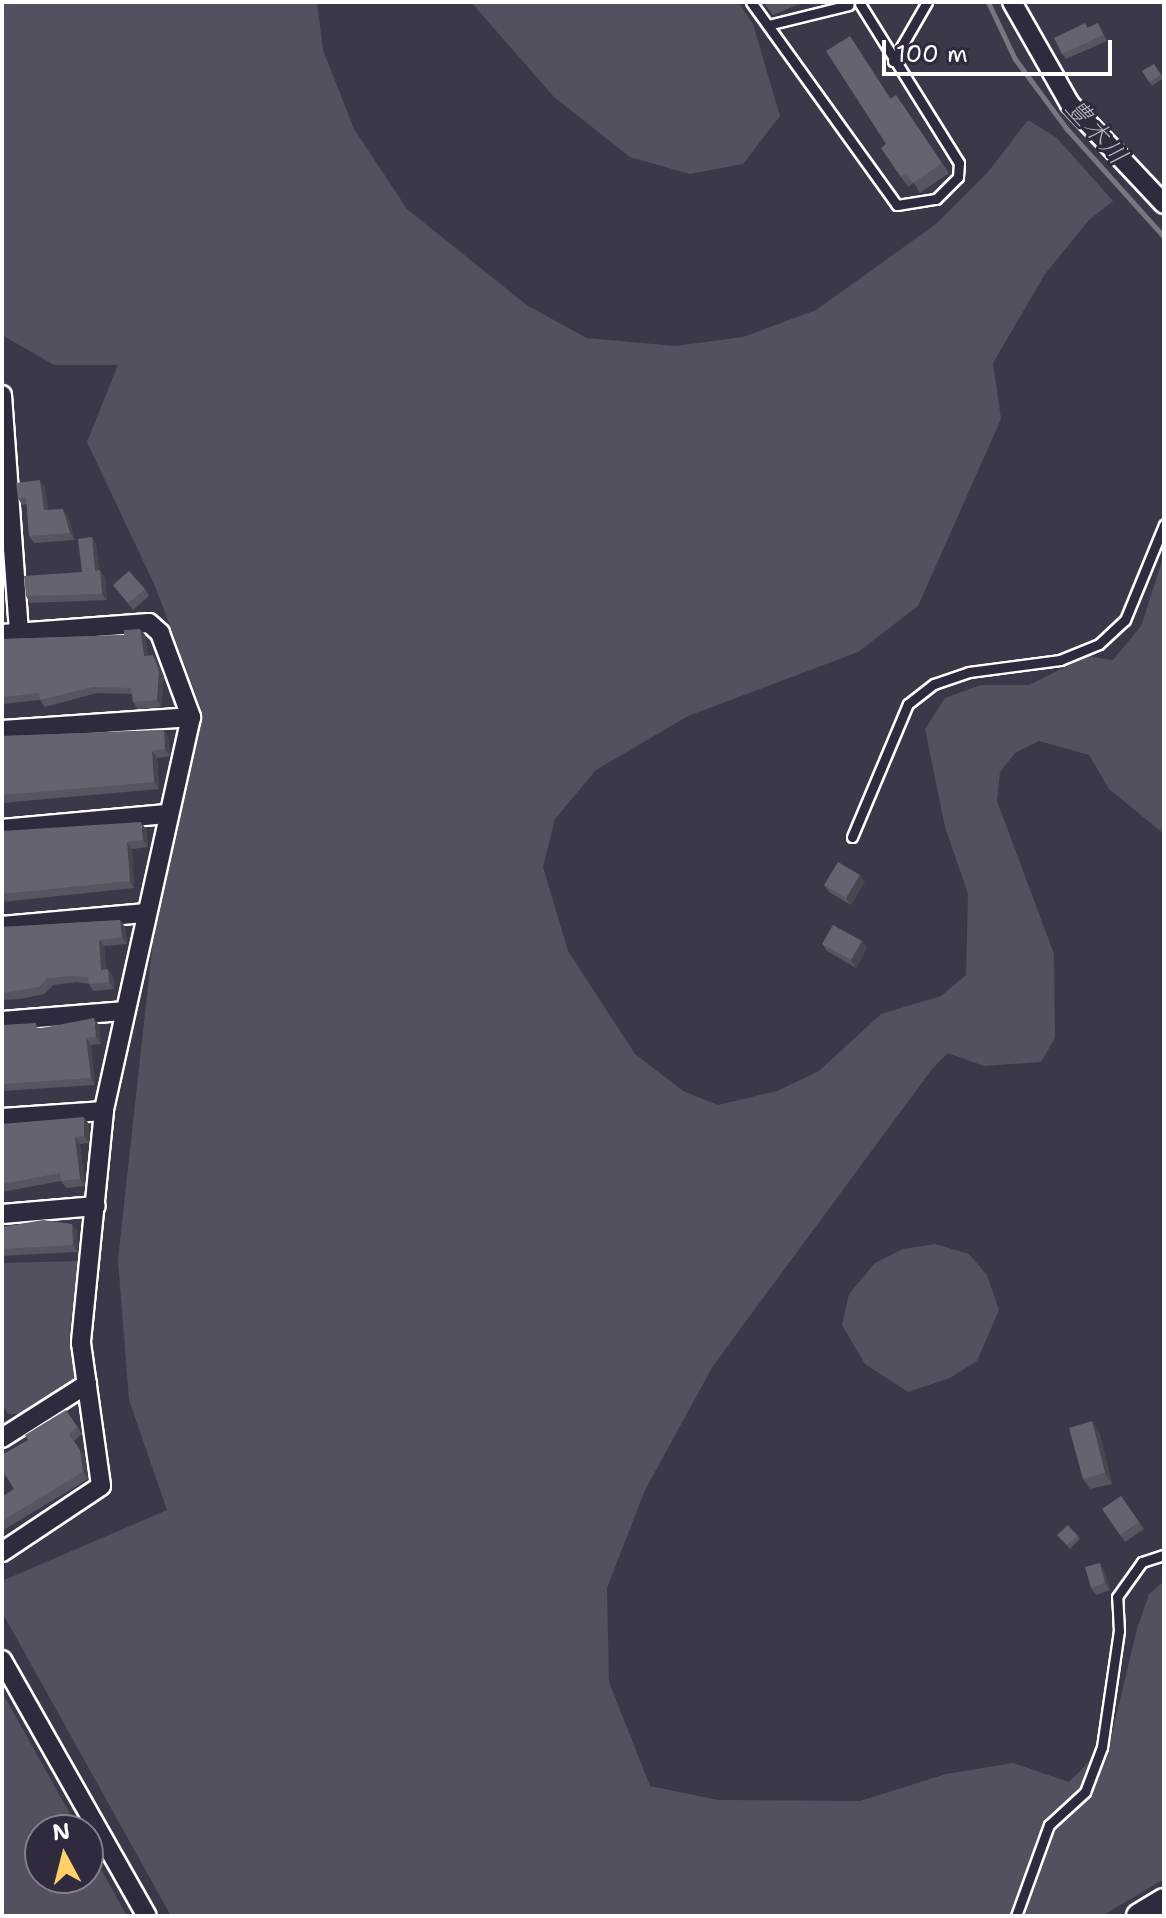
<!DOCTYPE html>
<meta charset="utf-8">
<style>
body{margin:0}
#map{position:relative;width:1166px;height:1918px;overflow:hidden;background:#3c3749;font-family:"Shantell Sans","Klee One",sans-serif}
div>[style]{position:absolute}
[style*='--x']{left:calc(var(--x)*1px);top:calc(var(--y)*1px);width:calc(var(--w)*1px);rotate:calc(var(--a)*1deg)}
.green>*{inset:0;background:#555060}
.stream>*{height:5px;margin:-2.5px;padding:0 2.5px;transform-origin:2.5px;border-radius:2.5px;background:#797682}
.roads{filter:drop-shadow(2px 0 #fff) drop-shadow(-2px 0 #fff) drop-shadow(0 2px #fff) drop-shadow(0 -2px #fff)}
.lane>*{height:9px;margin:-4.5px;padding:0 4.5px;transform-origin:4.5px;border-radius:4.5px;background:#2f2a3d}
.street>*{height:18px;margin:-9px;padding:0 9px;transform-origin:9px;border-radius:9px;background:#2f2a3d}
.secondary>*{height:24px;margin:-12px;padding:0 12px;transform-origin:12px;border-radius:12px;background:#2f2a3d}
.wall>*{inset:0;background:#585460}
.shaded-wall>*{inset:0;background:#47454e}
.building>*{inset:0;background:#666270}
span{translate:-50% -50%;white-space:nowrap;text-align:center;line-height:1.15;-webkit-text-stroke:6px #2f2a3d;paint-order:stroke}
.water-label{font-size:26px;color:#b5b4ba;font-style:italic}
.frame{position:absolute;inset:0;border:4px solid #fff;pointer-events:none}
.north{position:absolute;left:24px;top:1814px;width:80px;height:80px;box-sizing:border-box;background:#2f2a3d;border:2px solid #827f8b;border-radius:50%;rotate:353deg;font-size:22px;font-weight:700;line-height:32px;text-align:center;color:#fff}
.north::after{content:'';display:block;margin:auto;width:28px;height:36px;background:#ffd166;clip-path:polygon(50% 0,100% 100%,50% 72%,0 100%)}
.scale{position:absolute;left:882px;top:40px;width:230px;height:36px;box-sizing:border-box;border:4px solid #fff;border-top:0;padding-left:10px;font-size:24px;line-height:28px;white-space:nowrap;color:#fff;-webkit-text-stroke:6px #2f2a3d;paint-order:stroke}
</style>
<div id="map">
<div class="green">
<i style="clip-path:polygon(2px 2px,317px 2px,323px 50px,354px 129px,407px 209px,528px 306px,587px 338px,675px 346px,743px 337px,816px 310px,936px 224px,988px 172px,1028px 120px,1057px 138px,1113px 201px,1089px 220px,1045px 274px,993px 363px,1001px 419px,918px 606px,858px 652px,688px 716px,596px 770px,555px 819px,543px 867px,568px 951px,635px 1054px,683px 1091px,718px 1105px,777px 1091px,819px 1071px,881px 1014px,941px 996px,966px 975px,968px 894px,945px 827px,925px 729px,945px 698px,981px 685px,1029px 685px,1087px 656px,1113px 660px,1141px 626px,1164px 555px,1164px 834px,1109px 789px,1089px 755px,1039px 741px,1015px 753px,1000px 772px,997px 801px,1054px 954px,1055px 1038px,1041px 1062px,984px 1066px,948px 1053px,932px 1069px,713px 1366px,645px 1490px,607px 1588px,609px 1682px,650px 1786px,718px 1800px,860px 1801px,946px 1774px,1013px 1763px,1069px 1782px,1110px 1741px,1137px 1629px,1149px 1594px,1164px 1581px,1164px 1879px,1102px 1916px,171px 1916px,2px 1612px,2px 1581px,167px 1510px,129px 1400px,118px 1260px,159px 885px,202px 711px,155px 586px,87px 442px,118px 365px,54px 365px,2px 335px)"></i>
<i style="clip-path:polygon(471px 2px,738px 2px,753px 24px,780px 116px,743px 164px,690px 174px,630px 157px,554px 97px)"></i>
<i style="clip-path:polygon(935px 1244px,969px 1254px,987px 1275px,999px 1310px,977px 1361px,950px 1378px,908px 1392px,865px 1364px,842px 1325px,849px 1294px,875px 1263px,903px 1249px)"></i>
<i style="clip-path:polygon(78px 1261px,69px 1342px,76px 1374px,70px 1383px,20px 1414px,8px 1414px,2px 1403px,2px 1263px)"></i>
<i style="clip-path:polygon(2px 1692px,79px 1830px,40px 1830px,40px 1878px,88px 1878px,88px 1846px,127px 1916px,2px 1916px)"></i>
</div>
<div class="stream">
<i style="--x:988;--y:2;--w:63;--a:64.7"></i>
<i style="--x:1015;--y:59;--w:86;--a:53.5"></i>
<i style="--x:1066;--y:128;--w:147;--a:48"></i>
</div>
<div class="roads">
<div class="lane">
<i style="--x:751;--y:2;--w:250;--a:54.3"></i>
<i style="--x:897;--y:205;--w:39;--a:-9"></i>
<i style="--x:936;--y:199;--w:31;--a:-45"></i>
<i style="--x:958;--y:177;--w:14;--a:-86"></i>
<i style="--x:959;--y:163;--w:187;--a:-121.9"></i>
<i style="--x:768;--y:25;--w:83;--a:-13.9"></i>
<i style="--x:893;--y:61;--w:68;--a:-60"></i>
<i style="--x:852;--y:837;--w:144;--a:-67.2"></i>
<i style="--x:908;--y:704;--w:33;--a:-38"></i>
<i style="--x:934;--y:684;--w:37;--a:-19"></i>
<i style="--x:969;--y:672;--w:92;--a:-7.5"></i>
<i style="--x:1060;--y:660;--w:42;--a:-22.3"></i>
<i style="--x:1099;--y:644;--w:35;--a:-43"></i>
<i style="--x:1125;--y:620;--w:103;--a:-67.7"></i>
<i style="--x:1016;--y:1916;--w:97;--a:-70.1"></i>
<i style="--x:1049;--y:1825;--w:49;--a:-42.5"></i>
<i style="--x:1085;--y:1792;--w:48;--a:-69.3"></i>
<i style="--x:1102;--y:1747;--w:117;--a:-81.7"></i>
<i style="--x:1119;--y:1631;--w:34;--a:-93"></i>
<i style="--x:1117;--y:1597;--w:43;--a:-54.5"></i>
<i style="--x:1142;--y:1562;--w:23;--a:-18"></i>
</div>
<div class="street">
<i style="--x:1012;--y:2;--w:117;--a:60.4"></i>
<i style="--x:1070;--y:104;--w:137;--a:46.8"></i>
<i style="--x:2;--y:395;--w:238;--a:85.9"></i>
<i style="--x:2;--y:634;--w:147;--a:-4.3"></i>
<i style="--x:149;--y:623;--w:15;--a:42"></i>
<i style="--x:160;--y:633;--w:90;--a:69.7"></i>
<i style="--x:191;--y:717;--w:403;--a:102.5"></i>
<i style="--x:104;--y:1111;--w:233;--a:95.7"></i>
<i style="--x:81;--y:1343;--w:144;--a:82"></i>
<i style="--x:101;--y:1486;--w:119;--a:146.3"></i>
<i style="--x:2;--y:730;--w:189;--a:-3.9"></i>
<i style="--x:2;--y:829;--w:167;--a:-5.2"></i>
<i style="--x:2;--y:926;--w:144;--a:-5.2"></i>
<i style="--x:2;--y:1021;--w:121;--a:-4.7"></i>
<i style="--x:2;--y:1118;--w:102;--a:-3.9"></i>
<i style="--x:2;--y:1214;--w:94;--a:-4.9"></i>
<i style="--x:2;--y:1438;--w:101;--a:-32.4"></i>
<i style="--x:2;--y:1660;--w:294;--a:60.5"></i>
</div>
<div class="secondary">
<i style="--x:1139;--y:1916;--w:29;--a:-31"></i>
</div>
</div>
<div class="wall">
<i style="clip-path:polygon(763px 2px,804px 2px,773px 15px)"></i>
<i style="clip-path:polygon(1085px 23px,1088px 28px,1098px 23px,1107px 41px,1066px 59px,1062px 54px)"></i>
<i style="clip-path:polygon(850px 36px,891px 99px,896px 95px,949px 173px,920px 193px,914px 183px,908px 187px,881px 148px,886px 144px)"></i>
<i style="clip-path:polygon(1154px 64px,1163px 78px,1152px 86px,1142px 71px)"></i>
<i style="clip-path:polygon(45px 487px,48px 510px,68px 516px,75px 540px,34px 543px,29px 536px,27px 504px,22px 505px,18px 498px)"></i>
<i style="clip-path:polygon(92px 537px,96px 544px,99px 570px,105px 577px,107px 600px,30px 603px,26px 596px,82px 572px)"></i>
<i style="clip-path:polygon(113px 585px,145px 589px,149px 596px,133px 610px)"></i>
<i style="clip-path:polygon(140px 629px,145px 635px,148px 656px,158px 662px,164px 677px,161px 707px,138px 709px,133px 702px,132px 694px,97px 693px,45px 707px,40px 700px,2px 704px,2px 639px,124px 635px)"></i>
<i style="clip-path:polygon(164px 730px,168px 737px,170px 756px,157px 758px,159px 789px,2px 803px,2px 736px)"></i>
<i style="clip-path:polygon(146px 829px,148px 847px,132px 849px,134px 888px,2px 902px,2px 831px)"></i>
<i style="clip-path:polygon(865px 882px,851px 905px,829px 892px,824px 885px)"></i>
<i style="clip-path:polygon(120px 920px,125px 927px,127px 944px,104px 946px,106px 969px,113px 976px,114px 989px,93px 991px,89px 984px,77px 982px,53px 985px,44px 994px,20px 999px,2px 1000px,2px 927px)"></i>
<i style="clip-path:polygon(862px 941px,867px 948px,856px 968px,827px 951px,822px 944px)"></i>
<i style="clip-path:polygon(2px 1025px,40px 1028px,99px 1025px,101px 1044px,91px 1045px,95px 1085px,2px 1091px)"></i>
<i style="clip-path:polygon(2px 1124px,89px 1124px,89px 1143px,80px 1144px,85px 1186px,66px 1188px,61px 1181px,2px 1192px)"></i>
<i style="clip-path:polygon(72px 1224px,77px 1231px,78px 1252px,2px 1256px,2px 1227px)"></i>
<i style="clip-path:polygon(71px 1417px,82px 1434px,74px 1441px,85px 1457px,88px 1479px,2px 1531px,2px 1497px,14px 1489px,6px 1476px,2px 1479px,2px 1455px)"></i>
<i style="clip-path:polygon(1092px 1421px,1099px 1432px,1112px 1484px,1090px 1489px,1083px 1479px)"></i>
<i style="clip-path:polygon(1121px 1496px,1144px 1529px,1125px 1542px,1102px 1509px)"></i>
<i style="clip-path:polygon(1057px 1535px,1078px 1536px,1080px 1539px,1070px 1549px)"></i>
<i style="clip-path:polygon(1104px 1570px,1110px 1590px,1096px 1595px,1091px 1588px)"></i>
</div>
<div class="shaded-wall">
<i style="clip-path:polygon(40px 480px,45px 487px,49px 517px,44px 510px)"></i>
<i style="clip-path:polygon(63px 509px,68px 516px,75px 540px,70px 533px)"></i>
<i style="clip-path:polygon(92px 537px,96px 544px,100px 577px,95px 571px)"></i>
<i style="clip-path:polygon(100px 570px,105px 577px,107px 600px,102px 594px)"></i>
<i style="clip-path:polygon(2px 582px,6px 612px,2px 607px)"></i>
<i style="clip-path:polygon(140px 629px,145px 635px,149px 663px,144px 656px)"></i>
<i style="clip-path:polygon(153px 655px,158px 662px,164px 677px,161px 707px,157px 700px)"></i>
<i style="clip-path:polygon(164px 730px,168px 737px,170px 756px,165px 749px)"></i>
<i style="clip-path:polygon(152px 751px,157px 758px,159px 789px,154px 782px)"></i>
<i style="clip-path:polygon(141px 822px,146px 829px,148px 847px,143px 840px)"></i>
<i style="clip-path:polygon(127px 842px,132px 849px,134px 888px,130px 881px)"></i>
<i style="clip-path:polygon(860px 875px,865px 882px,851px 905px,846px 898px)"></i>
<i style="clip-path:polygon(120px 920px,125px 927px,127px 944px,122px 937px)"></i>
<i style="clip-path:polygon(99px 940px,104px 946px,106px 977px,101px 970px)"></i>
<i style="clip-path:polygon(862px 941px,867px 948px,856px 968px,851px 960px)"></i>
<i style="clip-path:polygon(108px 969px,113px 976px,114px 989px,109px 982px)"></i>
<i style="clip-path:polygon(94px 1018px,99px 1025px,101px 1044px,96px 1037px)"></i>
<i style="clip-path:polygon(86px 1038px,91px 1045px,95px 1085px,91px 1078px)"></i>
<i style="clip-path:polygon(84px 1117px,89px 1124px,89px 1143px,84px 1136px)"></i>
<i style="clip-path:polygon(75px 1137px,80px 1144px,85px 1186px,80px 1179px)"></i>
<i style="clip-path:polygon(72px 1224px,77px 1231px,78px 1252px,73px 1245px)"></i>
<i style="clip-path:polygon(1092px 1421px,1099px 1432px,1112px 1484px,1105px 1473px)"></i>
<i style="clip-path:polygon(69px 1434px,85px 1457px,88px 1479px,83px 1472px)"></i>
<i style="clip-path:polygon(1100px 1563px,1104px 1570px,1110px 1590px,1105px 1583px)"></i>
</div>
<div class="building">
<i style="clip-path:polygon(1085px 23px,1087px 28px,1098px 23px,1103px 35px,1062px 54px,1054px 38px)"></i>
<i style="clip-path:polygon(850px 36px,890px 99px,896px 95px,942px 163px,913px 183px,906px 173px,901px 177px,881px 148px,886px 144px,826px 51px)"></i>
<i style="clip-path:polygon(1154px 64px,1161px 75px,1149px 82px,1142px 71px)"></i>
<i style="clip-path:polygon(40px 480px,44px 510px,63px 509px,70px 533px,29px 536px,26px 497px,18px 498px,16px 483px)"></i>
<i style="clip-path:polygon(92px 537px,95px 571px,100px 570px,102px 594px,26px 596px,24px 576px,82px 572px,78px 539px)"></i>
<i style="clip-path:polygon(129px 571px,145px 589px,128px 603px,113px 585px)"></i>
<i style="clip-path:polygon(140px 629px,144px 656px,153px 655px,159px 671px,157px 700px,133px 702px,131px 688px,92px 687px,40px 700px,39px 693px,2px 697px,2px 639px,124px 635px,124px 630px)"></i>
<i style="clip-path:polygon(164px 730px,165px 749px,152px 751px,154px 782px,2px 795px,2px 736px)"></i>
<i style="clip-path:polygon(141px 822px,143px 840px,127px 842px,130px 881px,2px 894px,2px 831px)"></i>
<i style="clip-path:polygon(838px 862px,860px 875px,846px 898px,824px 885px)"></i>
<i style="clip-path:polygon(120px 920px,122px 937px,99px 940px,101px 970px,108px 969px,109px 982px,89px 984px,88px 977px,72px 976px,48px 978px,39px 987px,2px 993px,2px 927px)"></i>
<i style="clip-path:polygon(833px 925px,862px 941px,851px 960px,822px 944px)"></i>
<i style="clip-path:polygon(94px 1018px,96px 1037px,86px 1038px,91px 1078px,2px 1084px,2px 1025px,36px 1023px,37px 1029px)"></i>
<i style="clip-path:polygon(84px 1117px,84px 1136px,75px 1137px,80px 1179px,61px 1181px,60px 1173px,2px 1184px,2px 1124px)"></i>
<i style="clip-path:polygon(43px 1220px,72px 1224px,73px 1245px,2px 1249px,2px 1227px)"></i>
<i style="clip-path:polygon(66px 1410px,77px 1427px,69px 1434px,80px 1450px,83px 1472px,2px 1521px,2px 1497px,14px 1489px,2px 1469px,2px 1455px,28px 1440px,25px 1435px)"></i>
<i style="clip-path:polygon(1092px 1421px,1105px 1473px,1083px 1479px,1069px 1428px)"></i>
<i style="clip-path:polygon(1121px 1496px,1139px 1522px,1120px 1535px,1102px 1509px)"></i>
<i style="clip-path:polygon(1068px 1525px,1078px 1536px,1067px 1545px,1057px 1535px)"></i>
<i style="clip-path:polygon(1100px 1563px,1105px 1583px,1091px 1588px,1085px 1567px)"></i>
</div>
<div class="water-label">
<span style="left:1097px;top:131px;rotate:49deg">豊木川</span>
</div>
<div class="frame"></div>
<div class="north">N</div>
<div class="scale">100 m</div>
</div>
